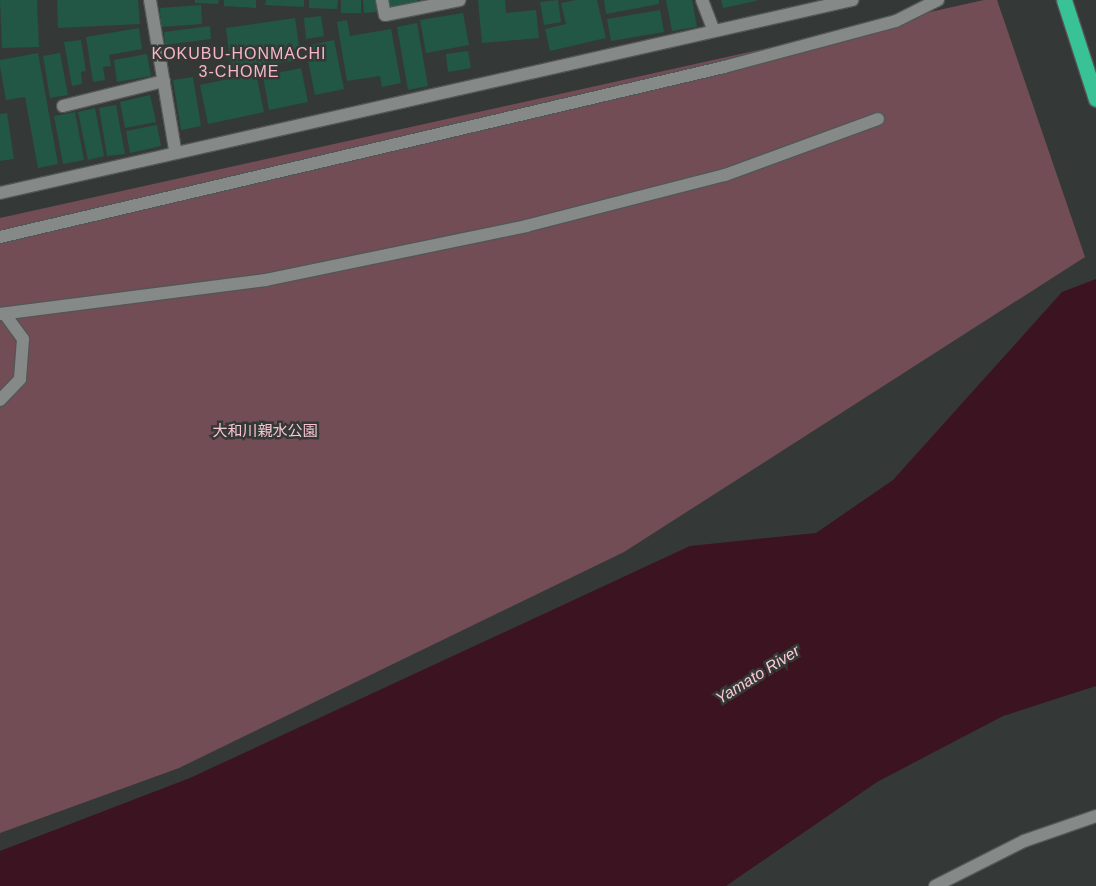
<!DOCTYPE html>
<meta charset="utf-8">
<style>
body{margin:0}
#map{position:relative;width:1096px;height:886px;overflow:hidden;background:#343937;font-family:Arial,"Noto Sans JP",sans-serif}
div>[style]{position:absolute}
[style*='--x']{left:calc(var(--x)*1px);top:calc(var(--y)*1px);width:calc(var(--w)*1px);rotate:calc(var(--a)*1deg)}
.green>*{inset:0;background:#734d56}
.water>*{inset:0;background:#3c1320}
.building>*{inset:0;background:#215744}
.roads{filter:drop-shadow(1px 0 #525654) drop-shadow(-1px 0 #525654) drop-shadow(0 1px #525654) drop-shadow(0 -1px #525654)}
.lane>*{height:12px;margin:-6px;padding:0 6px;transform-origin:6px;border-radius:6px;background:#858a88}
.street>*{height:12px;margin:-6px;padding:0 6px;transform-origin:6px;border-radius:6px;background:#858a88}
.secondary>*{height:12px;margin:-6px;padding:0 6px;transform-origin:6px;border-radius:6px;background:#858a88}
.highway>*{height:15px;margin:-7.5px;padding:0 7.5px;transform-origin:7.5px;border-radius:7.5px;background:#39c296}
span{translate:-50% -50%;white-space:nowrap;text-align:center;line-height:1.15;-webkit-text-stroke:5px #343937;paint-order:stroke}
.park-label{font-size:15px;color:#f6c5cf}
.neighbourhood-label{font-size:16px;color:#f9b6c6;letter-spacing:1px}
.water-label{font-size:16px;color:#fbc9d4;font-style:italic}
</style>
<div id="map">
<div class="green">
<i style="clip-path:polygon(984px 0,997px 0,1085px 257px,624px 552px,179px 768px,0 833px,0 218px)"></i>
</div>
<div class="water">
<i style="clip-path:polygon(1096px 279px,1096px 686px,1003px 716px,877px 782px,726px 886px,0 886px,0 851px,190px 778px,690px 546px,816px 533px,893px 480px,1062px 292px)"></i>
</div>
<div class="building">
<i style="clip-path:polygon(0 0,37px 0,39px 47px,2px 48px)"></i>
<i style="clip-path:polygon(57px 0,138px 0,140px 24px,58px 28px)"></i>
<i style="clip-path:polygon(195px 0,219px 0,218px 4px,195px 3px)"></i>
<i style="clip-path:polygon(224px 0,256px 0,256px 8px,224px 6px)"></i>
<i style="clip-path:polygon(266px 0,304px 0,304px 7px,265px 5px)"></i>
<i style="clip-path:polygon(309px 0,338px 0,337px 9px,309px 8px)"></i>
<i style="clip-path:polygon(341px 0,361px 0,361px 13px,341px 13px)"></i>
<i style="clip-path:polygon(363px 0,376px 0,377px 12px,364px 13px)"></i>
<i style="clip-path:polygon(389px 0,417px 0,418px 4px,390px 8px)"></i>
<i style="clip-path:polygon(478px 0,505px 0,506px 13px,536px 10px,539px 38px,482px 43px)"></i>
<i style="clip-path:polygon(558px 0,561px 22px,544px 25px,540px 2px)"></i>
<i style="clip-path:polygon(576px 0,597px 0,606px 38px,550px 51px,545px 29px,566px 24px,561px 3px)"></i>
<i style="clip-path:polygon(604px 0,659px 0,659px 4px,606px 14px)"></i>
<i style="clip-path:polygon(666px 0,692px 0,697px 27px,672px 31px)"></i>
<i style="clip-path:polygon(721px 0,756px 0,756px 1px,723px 8px)"></i>
<i style="clip-path:polygon(201px 5px,202px 24px,161px 27px,160px 8px)"></i>
<i style="clip-path:polygon(660px 10px,664px 32px,611px 41px,607px 19px)"></i>
<i style="clip-path:polygon(463px 13px,469px 45px,426px 53px,420px 20px)"></i>
<i style="clip-path:polygon(321px 16px,324px 36px,306px 39px,304px 18px)"></i>
<i style="clip-path:polygon(295px 18px,301px 60px,231px 69px,226px 28px)"></i>
<i style="clip-path:polygon(347px 20px,350px 36px,391px 29px,401px 83px,382px 87px,380px 76px,347px 81px,337px 22px)"></i>
<i style="clip-path:polygon(417px 23px,428px 86px,408px 90px,397px 27px)"></i>
<i style="clip-path:polygon(210px 26px,211px 39px,165px 45px,164px 32px)"></i>
<i style="clip-path:polygon(139px 28px,142px 49px,109px 55px,111px 66px,103px 67px,105px 80px,93px 82px,86px 37px)"></i>
<i style="clip-path:polygon(81px 40px,86px 71px,81px 72px,82px 84px,72px 86px,64px 42px)"></i>
<i style="clip-path:polygon(334px 40px,344px 89px,315px 95px,305px 46px)"></i>
<i style="clip-path:polygon(468px 51px,471px 68px,448px 72px,446px 54px)"></i>
<i style="clip-path:polygon(38px 53px,58px 164px,38px 168px,25px 97px,6px 100px,0 67px,0 60px)"></i>
<i style="clip-path:polygon(60px 53px,68px 95px,50px 98px,43px 56px)"></i>
<i style="clip-path:polygon(147px 54px,151px 76px,117px 82px,114px 60px)"></i>
<i style="clip-path:polygon(301px 68px,308px 102px,269px 110px,263px 76px)"></i>
<i style="clip-path:polygon(256px 73px,264px 112px,208px 124px,200px 85px)"></i>
<i style="clip-path:polygon(193px 77px,201px 126px,181px 130px,173px 80px)"></i>
<i style="clip-path:polygon(150px 95px,156px 122px,125px 128px,120px 102px)"></i>
<i style="clip-path:polygon(116px 105px,125px 154px,107px 156px,99px 108px)"></i>
<i style="clip-path:polygon(95px 108px,104px 156px,88px 160px,78px 112px)"></i>
<i style="clip-path:polygon(75px 112px,84px 160px,63px 164px,54px 116px)"></i>
<i style="clip-path:polygon(7px 113px,14px 159px,0 161px,0 114px)"></i>
<i style="clip-path:polygon(157px 125px,161px 146px,130px 153px,126px 131px)"></i>
</div>
<div class="roads">
<div class="lane">
<i style="--x:0;--y:237;--w:744;--a:-13.21"></i>
<i style="--x:724;--y:67;--w:178;--a:-15"></i>
<i style="--x:896;--y:21;--w:47;--a:-26.6"></i>
<i style="--x:0;--y:314;--w:268;--a:-7.3"></i>
<i style="--x:266;--y:280;--w:266;--a:-11.7"></i>
<i style="--x:526;--y:226;--w:205;--a:-14.4"></i>
<i style="--x:725;--y:175;--w:163;--a:-20.1"></i>
<i style="--x:0;--y:400;--w:29;--a:-46"></i>
<i style="--x:20;--y:379;--w:40;--a:-85.7"></i>
<i style="--x:23;--y:339;--w:31;--a:-126"></i>
</div>
<div class="street">
<i style="--x:150;--y:0;--w:152;--a:80.5"></i>
<i style="--x:382;--y:0;--w:15;--a:79"></i>
<i style="--x:385;--y:15;--w:76;--a:-11.3"></i>
<i style="--x:702;--y:0;--w:33;--a:69"></i>
<i style="--x:63;--y:106;--w:104;--a:-13.9"></i>
<i style="--x:0;--y:193;--w:874;--a:-12.76"></i>
</div>
<div class="secondary">
<i style="--x:935;--y:886;--w:100;--a:-26.8"></i>
<i style="--x:1024;--y:841;--w:76;--a:-19.1"></i>
</div>
<div class="highway">
<i style="--x:1064;--y:0;--w:104;--a:72.1"></i>
</div>
</div>
<div class="park-label">
<span style="left:265px;top:431px">大和川親水公園</span>
</div>
<div class="neighbourhood-label">
<span style="left:239px;top:63px">KOKUBU-HONMACHI<br>3-CHOME</span>
</div>
<div class="water-label">
<span style="left:758px;top:675px;rotate:-32deg">Yamato River</span>
</div>
</div>
